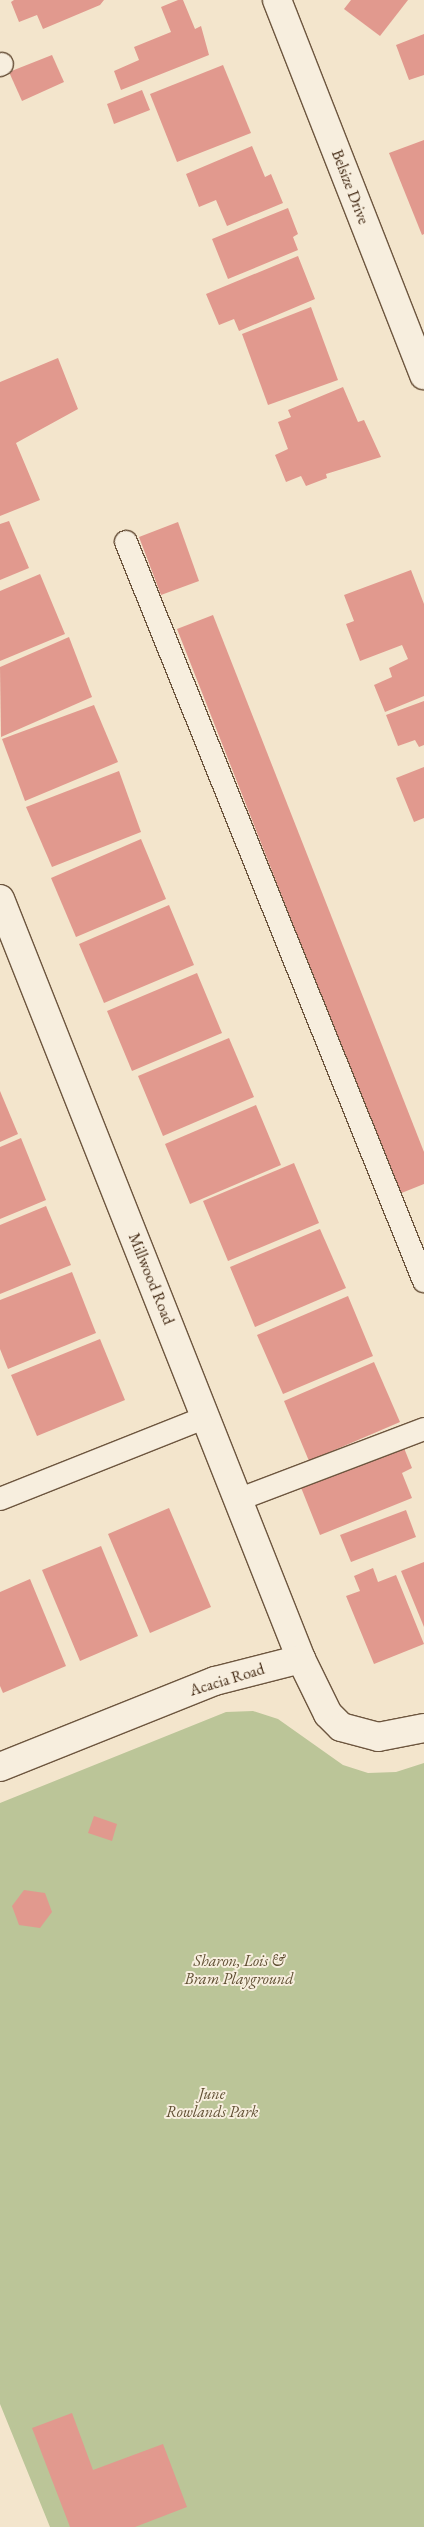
<!DOCTYPE html>
<style>
body{margin:0}
#map{position:relative;width:424px;height:2527px;overflow:hidden;background:#f3e5cc;font-family:"EB Garamond",serif}
div>[style]{position:absolute}
[style*='--x']{left:calc(var(--x)*1px);top:calc(var(--y)*1px);width:calc(var(--w)*1px);rotate:calc(var(--a)*1deg)}
.green>*{inset:0;background:#bbc598}
.building>*{inset:0;background:#e1998e}
.roads{filter:drop-shadow(1px 0 #6d563f) drop-shadow(-1px 0 #6d563f) drop-shadow(0 1px #6d563f) drop-shadow(0 -1px #6d563f)}
.lane>*{height:22px;margin:-11px;padding:0 11px;transform-origin:11px;border-radius:11px;background:#f7eede}
.street>*{height:28px;margin:-14px;padding:0 14px;transform-origin:14px;border-radius:14px;background:#f7eede}
span{translate:-50% -50%;white-space:nowrap;text-align:center;line-height:1.15;-webkit-text-stroke:4px #f7eede;paint-order:stroke}
.street-label{font-size:16px;color:#402610}
.park-label{font-size:16px;color:#5f4e32;font-style:italic}
</style>
<div id="map">
<div class="green">
<i style="clip-path:polygon(253px 1711px,278px 1719px,343px 1765px,368px 1773px,396px 1772px,424px 1763px,424px 2527px,50px 2527px,0 2404px,0 1803px,226px 1712px)"></i>
</div>
<div class="building">
<i style="clip-path:polygon(14px 0,104px 0,100px 5px,43px 29px,37px 15px,19px 22px,11px 2px)"></i>
<i style="clip-path:polygon(178px 0,183px 0,195px 29px,201px 26px,209px 55px,121px 90px,114px 71px,139px 60px,134px 47px,171px 32px,161px 7px)"></i>
<i style="clip-path:polygon(351px 0,408px 0,380px 36px,344px 9px)"></i>
<i style="clip-path:polygon(424px 34px,424px 75px,409px 80px,396px 45px)"></i>
<i style="clip-path:polygon(52px 55px,64px 82px,22px 101px,9px 72px)"></i>
<i style="clip-path:polygon(223px 65px,251px 133px,177px 162px,150px 94px)"></i>
<i style="clip-path:polygon(142px 90px,150px 110px,114px 124px,107px 104px)"></i>
<i style="clip-path:polygon(424px 140px,424px 234px,422px 235px,389px 153px)"></i>
<i style="clip-path:polygon(252px 146px,265px 177px,271px 174px,283px 203px,227px 226px,216px 200px,199px 207px,186px 174px)"></i>
<i style="clip-path:polygon(288px 208px,298px 234px,293px 237px,298px 250px,228px 279px,212px 239px)"></i>
<i style="clip-path:polygon(298px 256px,315px 299px,239px 331px,234px 319px,219px 325px,206px 294px)"></i>
<i style="clip-path:polygon(311px 307px,338px 380px,268px 405px,242px 334px)"></i>
<i style="clip-path:polygon(58px 358px,78px 409px,16px 443px,40px 500px,0 516px,0 382px)"></i>
<i style="clip-path:polygon(343px 387px,358px 422px,364px 420px,381px 457px,326px 474px,327px 478px,306px 486px,301px 476px,286px 482px,275px 455px,288px 449px,278px 422px,291px 417px,288px 410px)"></i>
<i style="clip-path:polygon(9px 521px,29px 568px,0 580px,0 524px)"></i>
<i style="clip-path:polygon(178px 522px,199px 581px,161px 595px,139px 537px)"></i>
<i style="clip-path:polygon(411px 570px,424px 604px,424px 696px,385px 712px,374px 685px,392px 677px,389px 668px,408px 659px,402px 645px,360px 661px,346px 624px,354px 621px,344px 595px)"></i>
<i style="clip-path:polygon(40px 574px,65px 634px,0 661px,0 591px)"></i>
<i style="clip-path:polygon(213px 615px,424px 1152px,424px 1184px,399px 1194px,177px 629px)"></i>
<i style="clip-path:polygon(69px 637px,92px 697px,1px 737px,0 667px)"></i>
<i style="clip-path:polygon(424px 701px,424px 745px,419px 747px,415px 740px,398px 746px,386px 715px)"></i>
<i style="clip-path:polygon(94px 705px,118px 762px,25px 801px,2px 739px)"></i>
<i style="clip-path:polygon(424px 767px,424px 818px,414px 822px,396px 778px)"></i>
<i style="clip-path:polygon(119px 771px,141px 832px,52px 867px,26px 807px)"></i>
<i style="clip-path:polygon(141px 839px,166px 899px,76px 937px,51px 878px)"></i>
<i style="clip-path:polygon(169px 905px,194px 965px,104px 1003px,79px 944px)"></i>
<i style="clip-path:polygon(197px 973px,222px 1033px,132px 1071px,107px 1011px)"></i>
<i style="clip-path:polygon(229px 1038px,254px 1097px,163px 1136px,138px 1076px)"></i>
<i style="clip-path:polygon(0 1091px,18px 1134px,0 1142px)"></i>
<i style="clip-path:polygon(256px 1105px,281px 1165px,190px 1204px,165px 1144px)"></i>
<i style="clip-path:polygon(21px 1138px,46px 1200px,0 1219px,0 1147px)"></i>
<i style="clip-path:polygon(294px 1163px,319px 1223px,228px 1261px,203px 1201px)"></i>
<i style="clip-path:polygon(46px 1206px,71px 1265px,0 1294px,0 1225px)"></i>
<i style="clip-path:polygon(320px 1229px,346px 1288px,255px 1327px,230px 1267px)"></i>
<i style="clip-path:polygon(72px 1272px,96px 1333px,8px 1369px,0 1349px,0 1300px)"></i>
<i style="clip-path:polygon(348px 1296px,373px 1356px,283px 1394px,257px 1335px)"></i>
<i style="clip-path:polygon(100px 1339px,125px 1400px,37px 1436px,11px 1375px)"></i>
<i style="clip-path:polygon(374px 1362px,400px 1422px,309px 1461px,284px 1401px)"></i>
<i style="clip-path:polygon(404px 1448px,412px 1468px,402px 1473px,412px 1498px,320px 1535px,300px 1485px)"></i>
<i style="clip-path:polygon(169px 1508px,211px 1607px,150px 1633px,108px 1534px)"></i>
<i style="clip-path:polygon(406px 1510px,416px 1537px,351px 1562px,340px 1535px)"></i>
<i style="clip-path:polygon(101px 1546px,138px 1636px,80px 1661px,42px 1570px)"></i>
<i style="clip-path:polygon(424px 1562px,424px 1627px,401px 1571px)"></i>
<i style="clip-path:polygon(373px 1568px,378px 1582px,396px 1575px,424px 1644px,374px 1664px,346px 1596px,360px 1591px,354px 1576px)"></i>
<i style="clip-path:polygon(30px 1579px,66px 1666px,3px 1693px,0 1686px,0 1592px)"></i>
<i style="clip-path:polygon(94px 1816px,117px 1824px,112px 1841px,88px 1833px)"></i>
<i style="clip-path:polygon(24px 1890px,45px 1893px,52px 1912px,40px 1928px,19px 1925px,12px 1906px)"></i>
<i style="clip-path:polygon(72px 2413px,93px 2470px,163px 2444px,187px 2507px,135px 2527px,70px 2527px,32px 2428px)"></i>
</div>
<div class="roads">
<div class="lane">
<i style="--x:0;--y:65;--w:2;--a:-27"></i>
<i style="--x:126;--y:542;--w:797;--a:68.04"></i>
<i style="--x:0;--y:1499;--w:222;--a:-21.7"></i>
<i style="--x:240;--y:1499;--w:197;--a:-20.8"></i>
</div>
<div class="street">
<i style="--x:277;--y:0;--w:403;--a:68.6"></i>
<i style="--x:0;--y:899;--w:817;--a:68.39"></i>
<i style="--x:301;--y:1659;--w:61;--a:63.9"></i>
<i style="--x:328;--y:1714;--w:18;--a:45"></i>
<i style="--x:341;--y:1727;--w:38;--a:15"></i>
<i style="--x:378;--y:1737;--w:47;--a:-11.1"></i>
<i style="--x:0;--y:1767;--w:232;--a:-21.8"></i>
<i style="--x:215;--y:1681;--w:89;--a:-14.3"></i>
</div>
</div>
<div class="street-label">
<span style="left:350px;top:187px;rotate:69deg">Belsize Drive</span>
<span style="left:151px;top:1279px;rotate:68deg">Millwood Road</span>
<span style="left:227px;top:1680px;rotate:-17deg">Acacia Road</span>
</div>
<div class="park-label">
<span style="left:239px;top:1970px">Sharon, Lois &amp;<br>Bram Playground</span>
<span style="left:212px;top:2103px">June<br>Rowlands Park</span>
</div>
</div>
